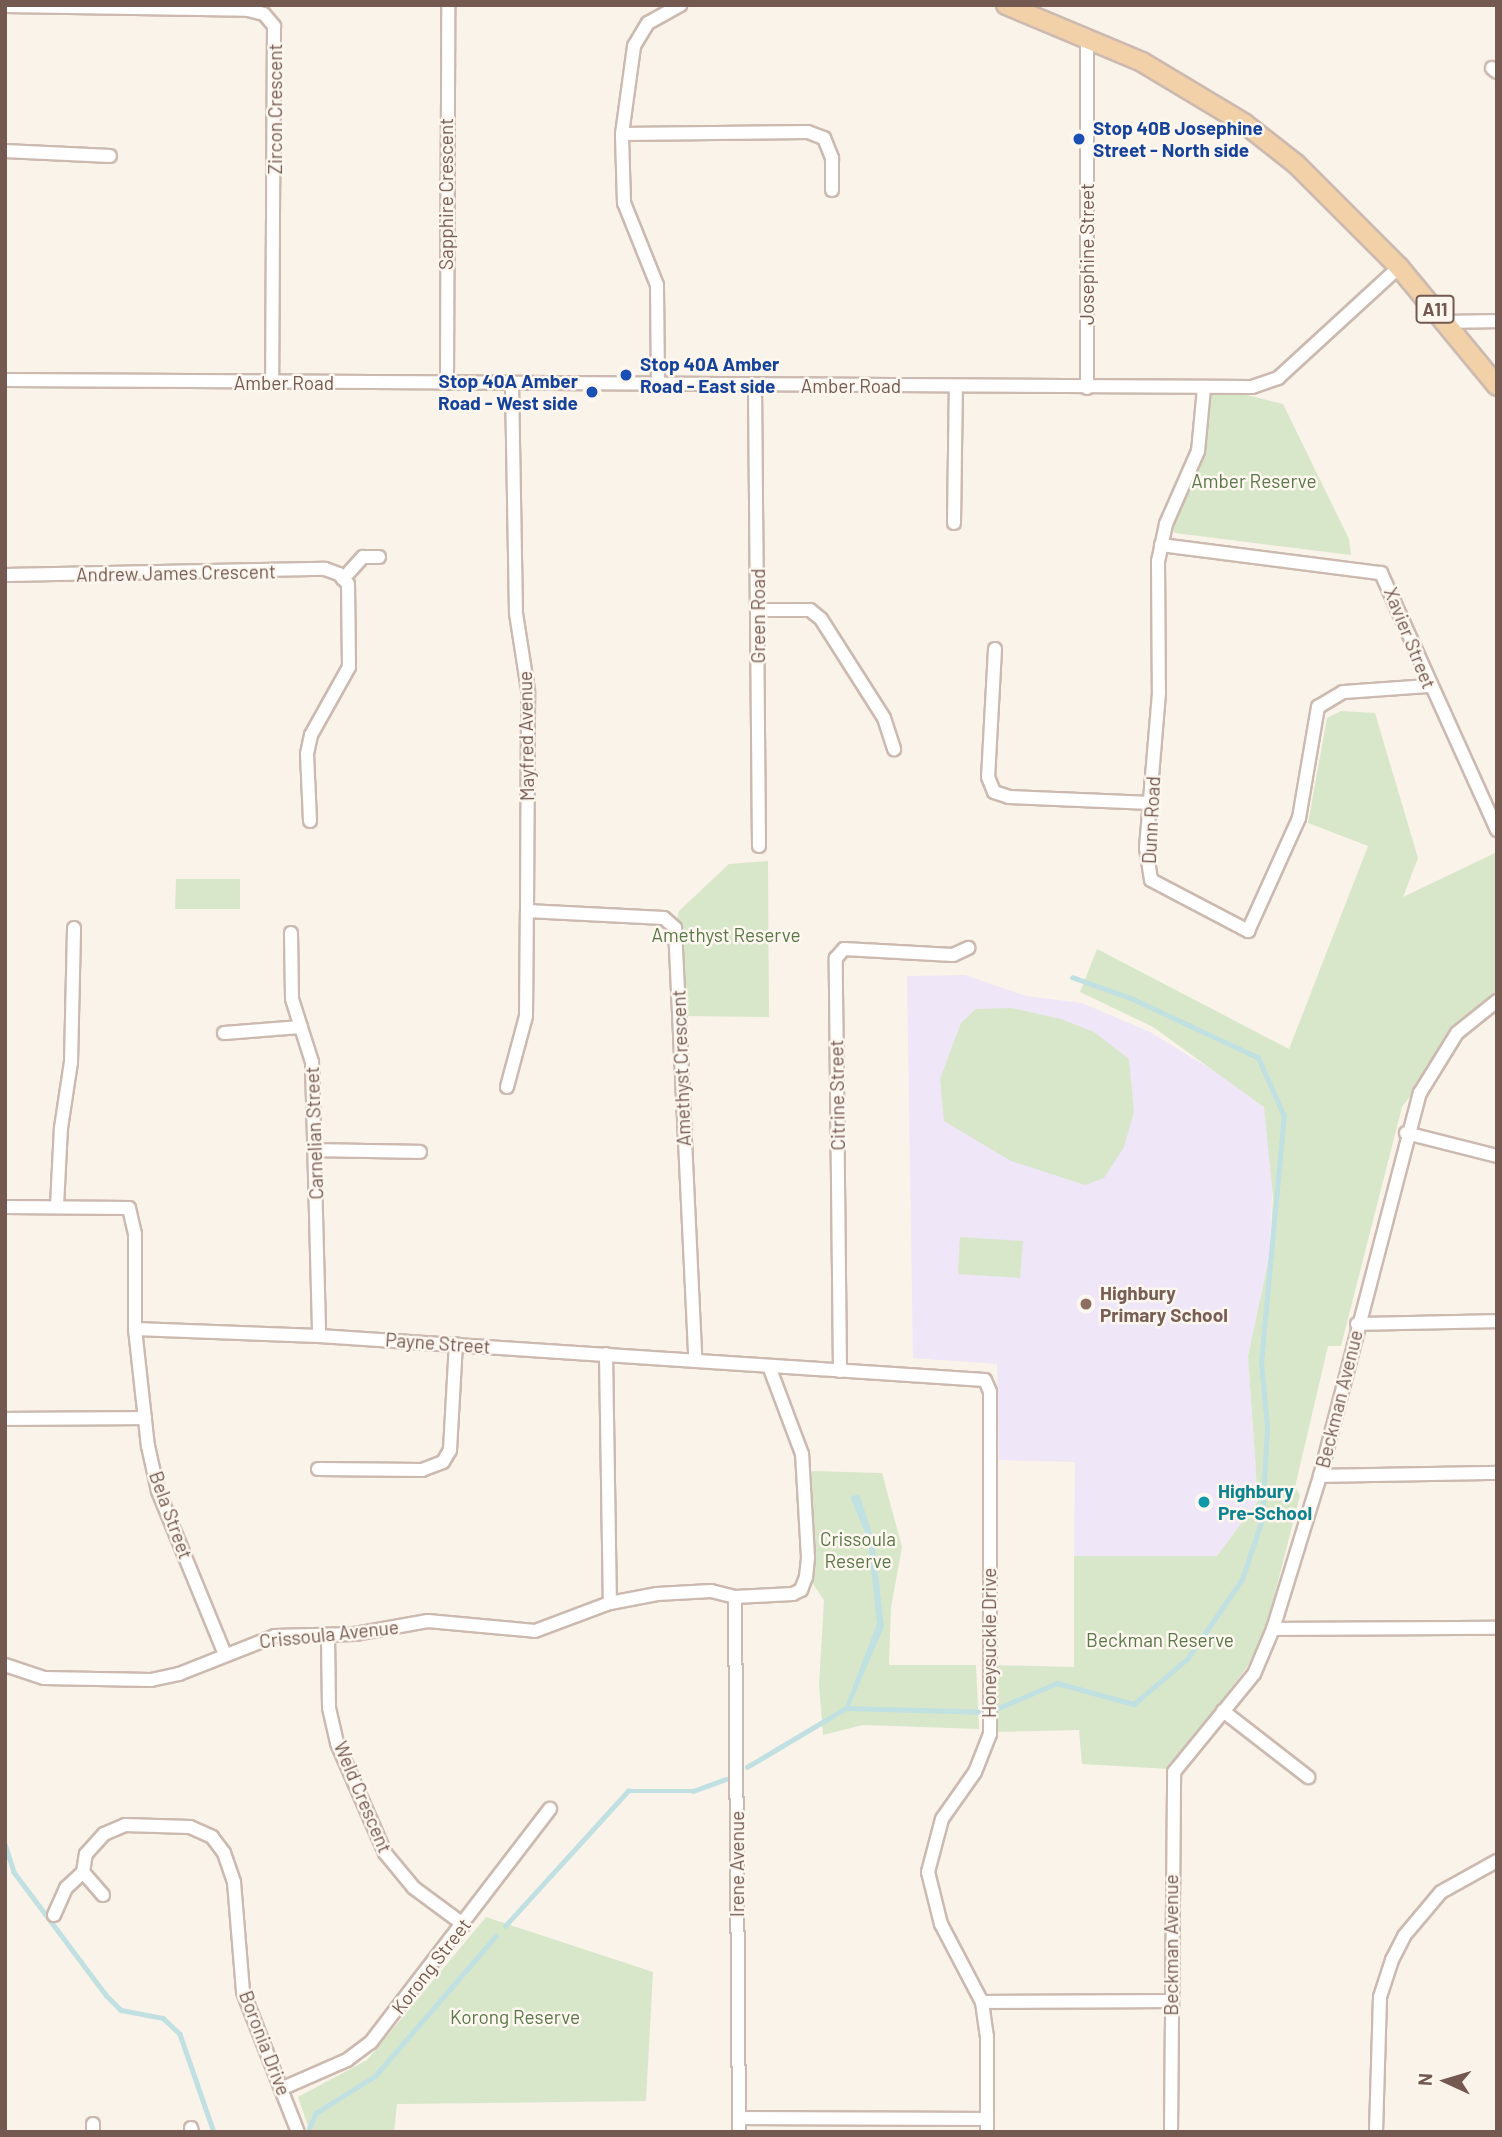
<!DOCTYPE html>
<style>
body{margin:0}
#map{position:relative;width:1502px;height:2137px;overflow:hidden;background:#faf3ea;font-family:Barlow,sans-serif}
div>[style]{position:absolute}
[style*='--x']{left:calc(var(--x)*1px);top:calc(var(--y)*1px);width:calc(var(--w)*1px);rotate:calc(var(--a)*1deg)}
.education>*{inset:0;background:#efe6f7}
.green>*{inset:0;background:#d8e7c9}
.water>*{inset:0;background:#c0e0e2}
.stream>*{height:4.5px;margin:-2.25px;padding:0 2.25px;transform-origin:2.25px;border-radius:2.25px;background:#c0e0e2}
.roads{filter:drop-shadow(2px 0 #ccbab0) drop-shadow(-2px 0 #ccbab0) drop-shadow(0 2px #ccbab0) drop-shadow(0 -2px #ccbab0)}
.street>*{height:12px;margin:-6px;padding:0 6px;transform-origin:6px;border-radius:6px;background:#fff}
.primary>*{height:18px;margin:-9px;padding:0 9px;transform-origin:9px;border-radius:9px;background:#f2d1a9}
.dots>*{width:19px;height:19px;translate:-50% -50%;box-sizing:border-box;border:4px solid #fdf7f0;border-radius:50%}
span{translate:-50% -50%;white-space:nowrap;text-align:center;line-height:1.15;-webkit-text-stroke:5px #fdf7f0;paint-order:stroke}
.shield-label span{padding:2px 5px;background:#fdf7f0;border:2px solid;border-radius:5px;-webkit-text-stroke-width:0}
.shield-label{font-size:18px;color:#735950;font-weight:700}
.street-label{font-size:19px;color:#735950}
.transit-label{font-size:19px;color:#164399;font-weight:700}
.left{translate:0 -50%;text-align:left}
.right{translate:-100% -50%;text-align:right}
.park-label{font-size:19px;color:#5a7749}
.education-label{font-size:19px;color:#785e54;font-weight:700}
.culture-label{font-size:19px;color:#0d838f;font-weight:700}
.frame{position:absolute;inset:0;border:7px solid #735950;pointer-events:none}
.north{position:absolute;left:1411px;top:2046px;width:70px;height:70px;-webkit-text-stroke:5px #fdf7f0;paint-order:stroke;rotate:274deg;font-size:19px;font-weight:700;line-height:28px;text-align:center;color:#735950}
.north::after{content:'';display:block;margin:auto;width:24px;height:32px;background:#735950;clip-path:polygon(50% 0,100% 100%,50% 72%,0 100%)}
</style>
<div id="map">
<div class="education">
<i style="clip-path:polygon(965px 975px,1026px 996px,1082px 1003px,1150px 1032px,1275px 1108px,1270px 1253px,1248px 1356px,1258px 1501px,1217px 1556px,1074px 1556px,1075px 1462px,999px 1460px,997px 1364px,913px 1358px,907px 976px)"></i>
</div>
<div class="green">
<i style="clip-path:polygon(1218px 388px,1283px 404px,1349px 539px,1351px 555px,1175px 533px,1166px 524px,1193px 469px,1204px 404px)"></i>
<i style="clip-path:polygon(1341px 711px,1375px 713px,1418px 858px,1403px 897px,1497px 852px,1497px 998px,1457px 1033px,1402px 1107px,1341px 1346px,1328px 1346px,1295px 1487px,1300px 1495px,1267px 1625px,1247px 1667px,1169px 1769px,1082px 1764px,1079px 1730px,993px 1732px,991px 1665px,1074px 1667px,1074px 1556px,1217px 1556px,1258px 1501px,1248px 1356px,1270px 1253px,1273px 1197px,1264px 1107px,1153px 1027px,1080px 992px,1097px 949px,1289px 1049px,1368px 846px,1308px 823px,1327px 718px)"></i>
<i style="clip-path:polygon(768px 861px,769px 1017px,683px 1016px,683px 936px,675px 929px,679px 911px,729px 864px)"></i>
<i style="clip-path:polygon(176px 879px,240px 879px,240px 909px,175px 909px)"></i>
<i style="clip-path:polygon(1011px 1008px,1061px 1019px,1094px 1032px,1129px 1059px,1134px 1112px,1124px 1147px,1104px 1178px,1085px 1185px,1011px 1161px,944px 1121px,940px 1079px,961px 1023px,976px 1009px)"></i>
<i style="clip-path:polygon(960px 1237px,1023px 1241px,1020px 1278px,958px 1274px)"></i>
<i style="clip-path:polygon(812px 1471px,882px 1473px,902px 1547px,891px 1608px,889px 1665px,976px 1665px,979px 1729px,863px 1725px,823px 1735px,819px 1685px,824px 1600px,813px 1584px)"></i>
<i style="clip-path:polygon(486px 1917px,653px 1972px,646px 2101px,397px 2104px,394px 2132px,310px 2132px,298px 2097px,367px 2060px)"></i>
</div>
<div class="water">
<i style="clip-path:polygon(859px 1494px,874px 1539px,884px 1627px,848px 1710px,845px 1707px,877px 1624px,868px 1539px,850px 1497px)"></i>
</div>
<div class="stream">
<i style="--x:747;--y:1767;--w:115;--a:-30.8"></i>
<i style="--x:846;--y:1708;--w:143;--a:1.6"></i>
<i style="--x:989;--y:1712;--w:74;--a:-23.1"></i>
<i style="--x:1057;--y:1683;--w:80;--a:15.3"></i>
<i style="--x:1134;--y:1704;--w:71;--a:-40.4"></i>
<i style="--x:1188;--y:1658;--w:96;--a:-55.6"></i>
<i style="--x:1242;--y:1579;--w:62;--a:-71.3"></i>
<i style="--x:1262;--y:1520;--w:93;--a:-86.9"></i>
<i style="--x:1267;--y:1427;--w:65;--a:-95.3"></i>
<i style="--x:1261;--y:1362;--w:247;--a:-84.7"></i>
<i style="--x:1284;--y:1116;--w:64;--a:-114.1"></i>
<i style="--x:1258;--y:1058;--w:139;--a:-154.9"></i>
<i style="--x:1132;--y:999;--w:63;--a:-160.4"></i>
<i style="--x:5;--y:1844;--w:29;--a:72"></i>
<i style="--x:14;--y:1872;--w:154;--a:53.2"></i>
<i style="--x:106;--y:1995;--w:21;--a:45"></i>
<i style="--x:121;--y:2010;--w:43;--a:10.8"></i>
<i style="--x:163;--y:2018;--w:23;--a:43"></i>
<i style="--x:180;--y:2034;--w:104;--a:70.9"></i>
<i style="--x:505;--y:1926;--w:183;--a:-47.7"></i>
<i style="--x:628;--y:1791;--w:65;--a:0"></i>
<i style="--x:693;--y:1791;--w:35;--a:-20"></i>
<i style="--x:309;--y:2128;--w:17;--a:-65"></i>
<i style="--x:316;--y:2113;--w:70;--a:-32.1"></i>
<i style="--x:375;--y:2076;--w:185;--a:-49.2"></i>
</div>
<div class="roads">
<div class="street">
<i style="--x:5;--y:6;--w:243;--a:0.9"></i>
<i style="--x:248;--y:10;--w:16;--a:14"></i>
<i style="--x:264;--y:14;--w:16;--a:50"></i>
<i style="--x:274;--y:26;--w:357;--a:90.3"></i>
<i style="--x:1087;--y:37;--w:351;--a:90"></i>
<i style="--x:1492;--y:68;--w:6;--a:39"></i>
<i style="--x:622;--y:134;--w:186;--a:-0.6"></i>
<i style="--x:808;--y:132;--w:17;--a:21"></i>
<i style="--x:824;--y:138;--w:22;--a:68"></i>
<i style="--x:832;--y:158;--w:32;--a:90"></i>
<i style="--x:5;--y:151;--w:105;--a:2.7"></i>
<i style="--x:1446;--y:322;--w:51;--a:-1.1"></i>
<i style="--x:5;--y:380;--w:1247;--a:0.32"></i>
<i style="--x:1252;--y:387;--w:28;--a:-19"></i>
<i style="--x:1278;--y:378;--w:164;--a:-42.5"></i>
<i style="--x:447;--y:383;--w:378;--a:-89.8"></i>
<i style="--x:658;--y:384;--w:99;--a:-90.6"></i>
<i style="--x:657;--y:285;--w:88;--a:-111.9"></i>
<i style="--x:624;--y:203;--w:69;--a:-91.7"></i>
<i style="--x:622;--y:134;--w:89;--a:-82.2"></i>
<i style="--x:634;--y:46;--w:27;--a:-59"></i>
<i style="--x:648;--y:23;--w:37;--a:-29"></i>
<i style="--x:755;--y:386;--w:460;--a:89.5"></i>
<i style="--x:1204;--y:388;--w:63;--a:95.4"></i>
<i style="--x:1198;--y:451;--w:80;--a:113.7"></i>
<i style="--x:1166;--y:524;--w:38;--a:102"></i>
<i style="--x:1158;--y:561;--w:132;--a:89.6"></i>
<i style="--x:1159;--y:693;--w:156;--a:94.8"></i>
<i style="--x:1146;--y:848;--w:32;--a:81"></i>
<i style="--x:1151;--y:880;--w:110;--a:27.7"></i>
<i style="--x:1248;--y:931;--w:124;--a:-65.7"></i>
<i style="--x:1299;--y:818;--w:113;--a:-80.3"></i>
<i style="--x:1318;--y:707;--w:29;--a:-31"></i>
<i style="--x:1343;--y:692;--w:86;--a:-4"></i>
<i style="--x:954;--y:523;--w:136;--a:-89.2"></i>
<i style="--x:1161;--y:545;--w:222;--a:7.3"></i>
<i style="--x:1381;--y:573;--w:282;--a:65.7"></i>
<i style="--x:5;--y:575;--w:320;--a:-1.1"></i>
<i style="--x:325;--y:569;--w:15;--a:20"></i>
<i style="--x:339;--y:574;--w:13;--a:48"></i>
<i style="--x:348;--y:584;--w:83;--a:89.3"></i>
<i style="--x:349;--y:667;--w:78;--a:119.2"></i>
<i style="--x:311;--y:735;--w:19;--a:102"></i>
<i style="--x:307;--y:754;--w:67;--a:87.4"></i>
<i style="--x:343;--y:579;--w:30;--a:-48"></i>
<i style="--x:363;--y:557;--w:16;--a:0"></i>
<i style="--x:758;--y:610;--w:52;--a:0"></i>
<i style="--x:810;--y:610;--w:14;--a:39"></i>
<i style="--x:821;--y:619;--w:117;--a:57.5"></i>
<i style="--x:884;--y:718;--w:33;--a:72"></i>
<i style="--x:995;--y:649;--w:128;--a:93.1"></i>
<i style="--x:988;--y:777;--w:16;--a:68"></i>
<i style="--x:994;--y:792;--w:16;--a:18"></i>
<i style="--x:1009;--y:797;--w:142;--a:2.4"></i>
<i style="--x:527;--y:911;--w:137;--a:2.9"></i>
<i style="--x:664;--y:918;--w:15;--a:42"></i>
<i style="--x:675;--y:928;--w:432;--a:87.3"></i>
<i style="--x:291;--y:933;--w:66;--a:89.1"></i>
<i style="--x:292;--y:999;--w:66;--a:72.4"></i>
<i style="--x:312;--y:1062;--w:274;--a:88.5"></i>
<i style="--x:224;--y:1033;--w:77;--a:-4.5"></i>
<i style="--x:507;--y:1087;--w:73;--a:-75"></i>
<i style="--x:526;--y:1016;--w:105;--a:-89.5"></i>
<i style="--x:527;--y:911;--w:221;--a:-89.7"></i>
<i style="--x:528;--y:690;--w:78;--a:-98.9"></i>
<i style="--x:516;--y:613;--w:230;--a:-91"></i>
<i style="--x:1406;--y:1133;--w:94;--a:14.2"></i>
<i style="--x:316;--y:1150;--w:104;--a:1.1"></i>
<i style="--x:57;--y:1206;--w:78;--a:-87.1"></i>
<i style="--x:61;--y:1128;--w:67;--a:-81.4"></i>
<i style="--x:71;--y:1062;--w:134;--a:-88.7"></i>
<i style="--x:5;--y:1207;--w:124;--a:0.5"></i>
<i style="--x:129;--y:1208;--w:27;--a:77"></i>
<i style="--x:135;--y:1234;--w:95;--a:90"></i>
<i style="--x:135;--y:1329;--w:184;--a:2.2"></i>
<i style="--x:319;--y:1336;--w:667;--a:3.78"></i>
<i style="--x:985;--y:1380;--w:13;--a:67"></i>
<i style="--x:990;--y:1392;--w:342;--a:90"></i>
<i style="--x:990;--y:1734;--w:41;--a:111.5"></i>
<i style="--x:975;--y:1772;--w:57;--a:125.1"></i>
<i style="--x:942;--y:1819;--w:55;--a:104.8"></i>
<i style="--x:928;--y:1872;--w:54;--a:76"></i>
<i style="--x:941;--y:1924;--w:88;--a:62.3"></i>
<i style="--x:982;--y:2002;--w:34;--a:82"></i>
<i style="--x:987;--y:2036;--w:96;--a:90"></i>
<i style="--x:1357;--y:1324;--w:140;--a:-1.2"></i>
<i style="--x:135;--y:1329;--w:118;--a:83.7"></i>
<i style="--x:148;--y:1446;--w:46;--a:77.5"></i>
<i style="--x:158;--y:1491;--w:176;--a:67.7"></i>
<i style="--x:606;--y:1354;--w:249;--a:89.1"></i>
<i style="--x:840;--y:1371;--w:413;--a:-90.6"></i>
<i style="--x:836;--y:958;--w:12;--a:-48"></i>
<i style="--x:844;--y:949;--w:109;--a:3.2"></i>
<i style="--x:953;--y:955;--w:17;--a:-25"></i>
<i style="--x:5;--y:1419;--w:140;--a:-0.4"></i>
<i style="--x:318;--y:1469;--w:104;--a:0.6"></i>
<i style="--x:422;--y:1470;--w:22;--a:-21"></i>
<i style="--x:443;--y:1462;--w:14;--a:-60"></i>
<i style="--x:450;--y:1450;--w:106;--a:-86.8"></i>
<i style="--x:1320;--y:1476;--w:177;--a:-1"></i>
<i style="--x:735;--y:1597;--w:535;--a:89.57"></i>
<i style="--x:1273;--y:1629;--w:224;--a:-0.3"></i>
<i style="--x:328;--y:1636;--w:72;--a:89.2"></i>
<i style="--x:329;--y:1708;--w:36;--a:77"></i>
<i style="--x:337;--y:1743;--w:120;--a:66.4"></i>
<i style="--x:385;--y:1853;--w:45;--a:50.4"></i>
<i style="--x:414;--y:1888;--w:62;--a:36.5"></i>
<i style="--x:5;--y:1665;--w:41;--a:18.4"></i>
<i style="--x:44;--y:1678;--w:107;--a:1.1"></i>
<i style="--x:151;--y:1680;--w:29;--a:-12"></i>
<i style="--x:179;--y:1674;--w:103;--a:-21.6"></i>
<i style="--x:275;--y:1636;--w:80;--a:-1.4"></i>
<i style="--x:355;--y:1634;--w:74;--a:-10.1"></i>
<i style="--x:428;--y:1621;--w:107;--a:5.3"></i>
<i style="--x:535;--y:1631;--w:80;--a:-20.5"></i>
<i style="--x:610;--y:1603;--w:48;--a:-10.8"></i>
<i style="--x:657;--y:1594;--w:54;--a:-3.2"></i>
<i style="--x:711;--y:1591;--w:25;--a:14"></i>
<i style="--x:735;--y:1597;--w:58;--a:-3"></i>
<i style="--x:793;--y:1594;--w:9;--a:-27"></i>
<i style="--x:801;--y:1590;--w:14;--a:-69"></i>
<i style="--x:806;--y:1577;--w:20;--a:-84"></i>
<i style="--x:808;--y:1557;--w:103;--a:-93.3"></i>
<i style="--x:802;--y:1454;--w:94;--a:-110.6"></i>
<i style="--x:1223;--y:1711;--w:108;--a:37.8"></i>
<i style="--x:103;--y:1895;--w:30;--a:-131"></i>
<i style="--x:83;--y:1872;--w:18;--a:-81"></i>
<i style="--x:86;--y:1854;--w:27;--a:-48"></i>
<i style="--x:104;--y:1834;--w:23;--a:-23"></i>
<i style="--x:125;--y:1825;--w:65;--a:1.8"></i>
<i style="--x:190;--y:1827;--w:24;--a:24"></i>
<i style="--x:212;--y:1837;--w:20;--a:53"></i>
<i style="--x:224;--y:1853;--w:31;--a:71"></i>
<i style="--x:234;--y:1882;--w:110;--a:85.3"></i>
<i style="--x:243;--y:1992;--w:150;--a:68.6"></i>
<i style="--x:54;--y:1915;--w:30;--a:-66"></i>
<i style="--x:66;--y:1888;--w:23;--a:-43"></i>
<i style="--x:982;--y:2002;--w:190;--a:-0.3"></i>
<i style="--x:283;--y:2088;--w:70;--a:-23.6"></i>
<i style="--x:347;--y:2060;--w:30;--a:-37"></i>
<i style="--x:371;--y:2042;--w:294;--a:-52.5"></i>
<i style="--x:739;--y:2118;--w:248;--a:0.2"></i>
<i style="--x:93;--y:2124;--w:8;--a:90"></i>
<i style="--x:191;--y:2128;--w:4;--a:76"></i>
<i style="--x:1171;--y:2132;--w:360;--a:-89.5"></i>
<i style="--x:1174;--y:1772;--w:127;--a:-50.8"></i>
<i style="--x:1254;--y:1674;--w:49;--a:-67.1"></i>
<i style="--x:1273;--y:1629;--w:160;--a:-72.9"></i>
<i style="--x:1320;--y:1476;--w:396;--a:-75.4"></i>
<i style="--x:1420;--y:1093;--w:70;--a:-58.3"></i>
<i style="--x:1457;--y:1033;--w:51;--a:-38.7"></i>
<i style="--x:1376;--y:2132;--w:135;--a:-88.3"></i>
<i style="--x:1380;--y:1997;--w:39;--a:-72"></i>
<i style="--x:1392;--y:1960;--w:27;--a:-63"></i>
<i style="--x:1404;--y:1936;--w:57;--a:-49.9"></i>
<i style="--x:1441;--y:1892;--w:64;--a:-29"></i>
</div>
<div class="primary">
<i style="--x:1006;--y:5;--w:147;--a:22.7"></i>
<i style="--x:1142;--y:62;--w:120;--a:31"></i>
<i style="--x:1245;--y:124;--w:65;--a:38.1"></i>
<i style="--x:1296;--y:164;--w:146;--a:45"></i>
<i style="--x:1399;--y:267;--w:154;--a:50.5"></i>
</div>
</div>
<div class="dots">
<i style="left:1079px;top:139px;background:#1a4fb4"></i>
<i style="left:626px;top:375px;background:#1a4fb4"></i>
<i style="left:592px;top:392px;background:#1a4fb4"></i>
<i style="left:1086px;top:1304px;background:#8d6e63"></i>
<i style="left:1204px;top:1502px;background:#0f9aa8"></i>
</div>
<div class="shield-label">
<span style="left:1435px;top:309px">A11</span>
</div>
<div class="street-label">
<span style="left:275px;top:109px;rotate:-90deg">Zircon Crescent</span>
<span style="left:446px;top:194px;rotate:-90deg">Sapphire Crescent</span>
<span style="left:1087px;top:254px;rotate:-90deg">Josephine Street</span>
<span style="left:284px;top:383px">Amber Road</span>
<span style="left:851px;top:386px">Amber Road</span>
<span style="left:176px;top:573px;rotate:-1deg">Andrew James Crescent</span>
<span style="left:758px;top:616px;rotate:-90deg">Green Road</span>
<span style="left:1410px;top:638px;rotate:68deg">Xavier Street</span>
<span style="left:526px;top:736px;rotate:-91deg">Mayfred Avenue</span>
<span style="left:1151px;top:820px;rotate:-87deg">Dunn Road</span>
<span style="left:681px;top:1068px;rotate:-92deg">Amethyst Crescent</span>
<span style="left:837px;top:1095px;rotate:-91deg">Citrine Street</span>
<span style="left:314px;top:1133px;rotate:-92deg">Carnelian Street</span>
<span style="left:438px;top:1343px;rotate:4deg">Payne Street</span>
<span style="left:1339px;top:1399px;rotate:-76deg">Beckman Avenue</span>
<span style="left:171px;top:1515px;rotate:70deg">Bela Street</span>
<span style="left:329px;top:1634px;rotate:-6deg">Crissoula Avenue</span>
<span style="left:989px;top:1643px;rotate:-90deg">Honeysuckle Drive</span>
<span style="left:363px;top:1797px;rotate:67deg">Weld Crescent</span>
<span style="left:737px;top:1864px;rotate:-90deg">Irene Avenue</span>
<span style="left:1171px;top:1945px;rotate:-90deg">Beckman Avenue</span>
<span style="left:431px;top:1966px;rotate:-52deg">Korong Street</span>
<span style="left:265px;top:2043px;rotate:69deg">Boronia Drive</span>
</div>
<div class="transit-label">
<span class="left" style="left:1093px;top:139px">Stop 40B Josephine<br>Street - North side</span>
<span class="left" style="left:640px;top:375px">Stop 40A Amber<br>Road - East side</span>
<span class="right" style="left:578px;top:392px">Stop 40A Amber<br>Road - West side</span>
</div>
<div class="park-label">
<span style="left:1254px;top:481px">Amber Reserve</span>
<span style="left:726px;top:935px">Amethyst Reserve</span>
<span style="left:858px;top:1550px">Crissoula<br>Reserve</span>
<span style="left:1160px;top:1640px">Beckman Reserve</span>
<span style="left:515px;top:2017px">Korong Reserve</span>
</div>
<div class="education-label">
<span class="left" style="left:1100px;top:1304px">Highbury<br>Primary School</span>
</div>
<div class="culture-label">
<span class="left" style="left:1218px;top:1502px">Highbury<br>Pre-School</span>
</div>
<div class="frame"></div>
<div class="north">N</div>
</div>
